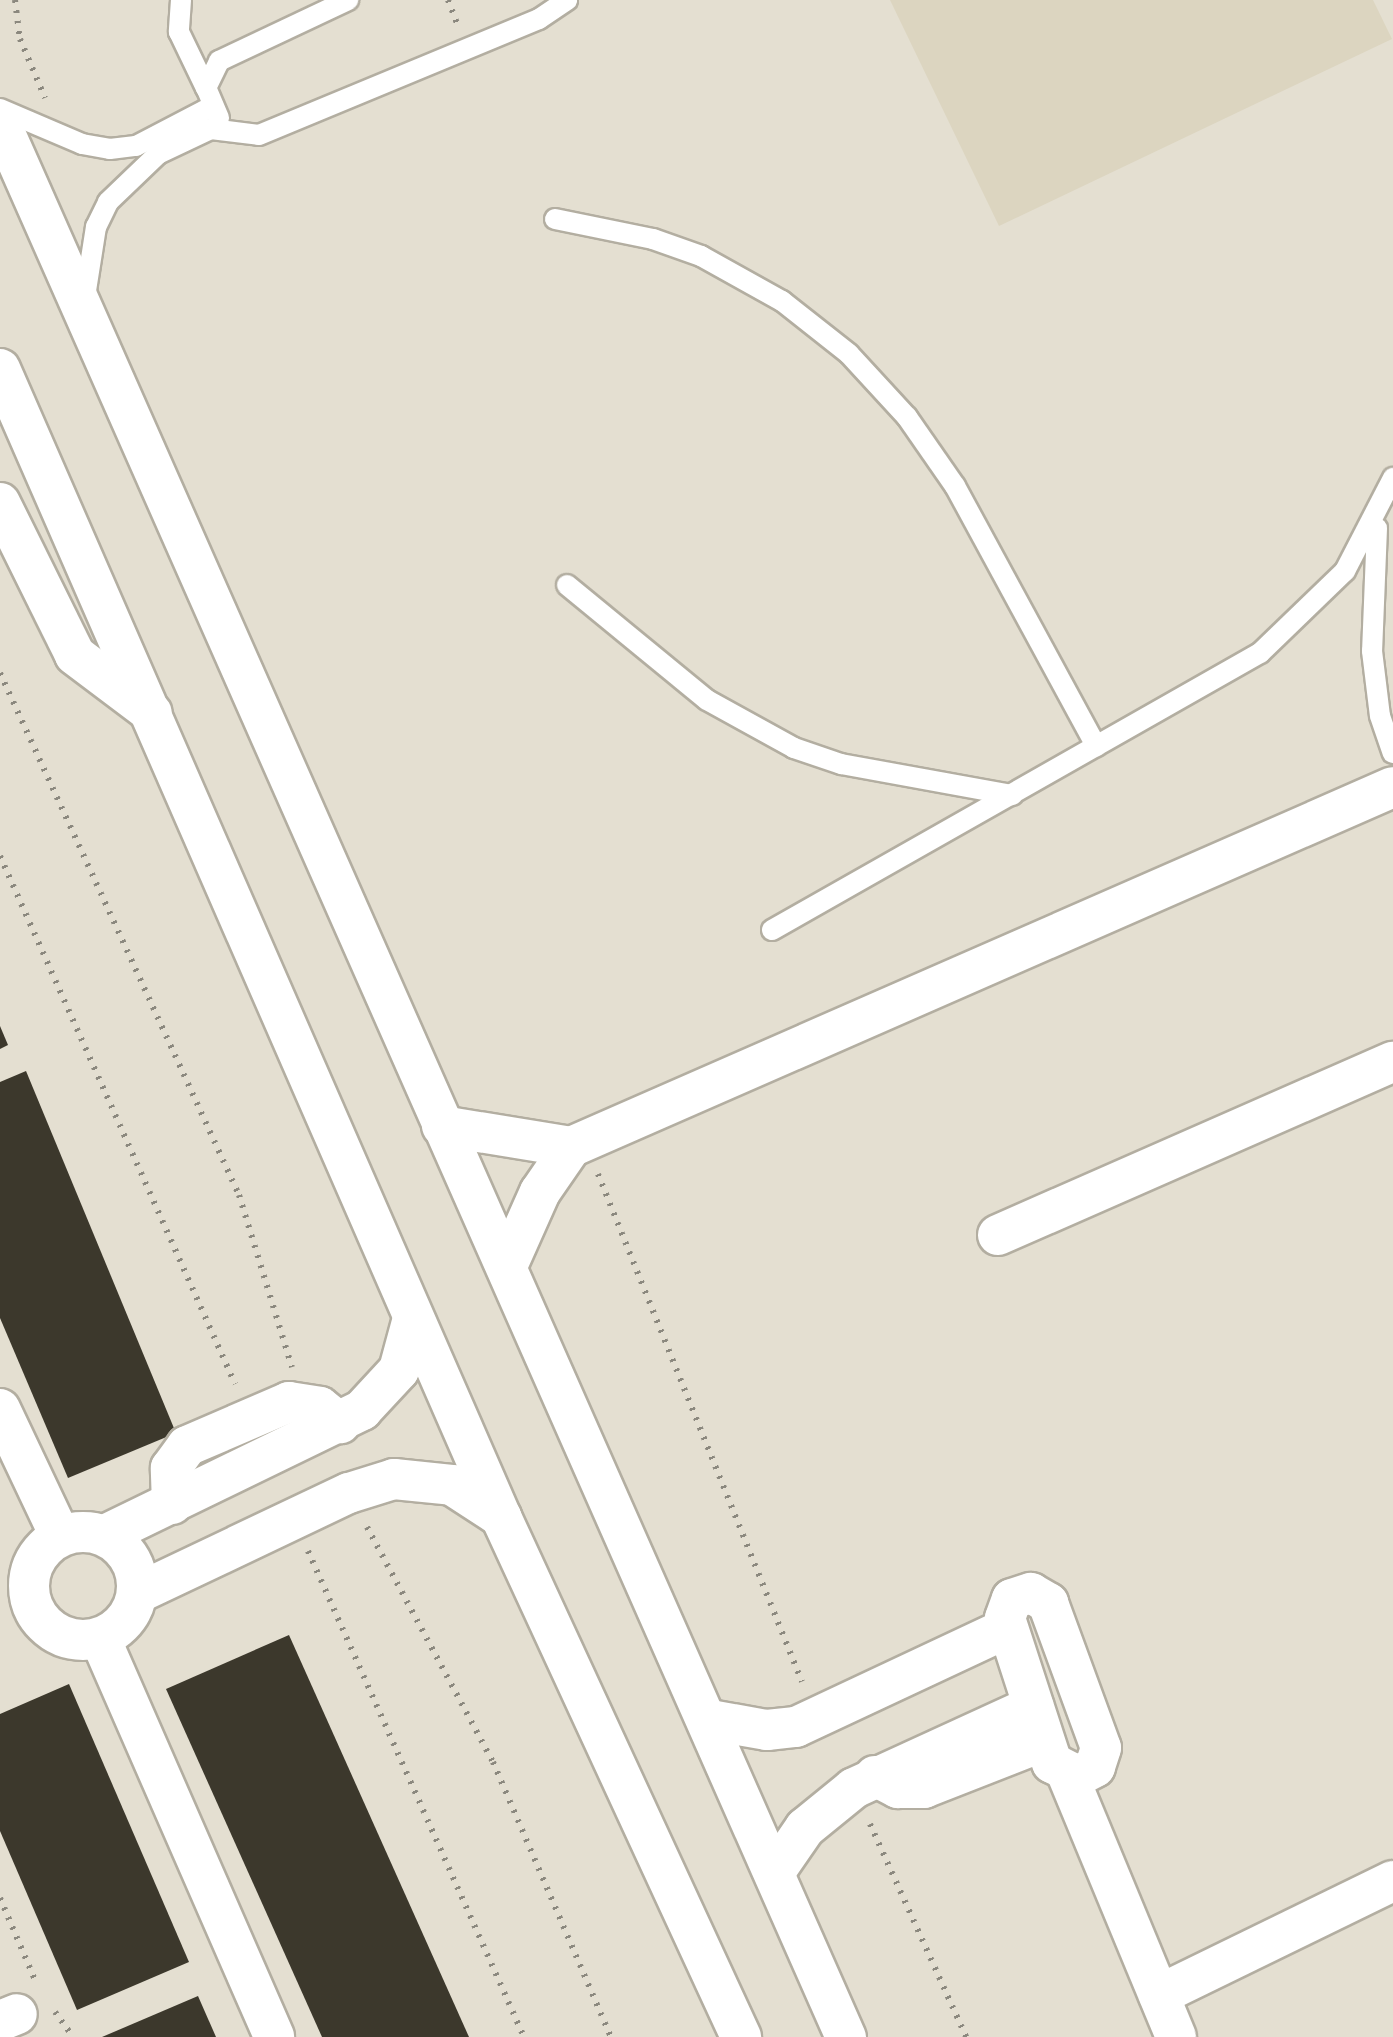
<!DOCTYPE html>
<style>
body{margin:0}
#map{position:relative;width:1393px;height:2037px;overflow:hidden;background:#e4dfd1;font-family:"IBM Plex Sans",sans-serif}
div>[style]{position:absolute}
[style*='--x']{left:calc(var(--x)*1px);top:calc(var(--y)*1px);width:calc(var(--w)*1px);rotate:calc(var(--a)*1deg)}
.built>*{inset:0;background:#dcd5c0}
.building>*{inset:0;background:#3c382c}
.path>*{height:6px;margin-top:-3px;transform-origin:0;background:repeating-linear-gradient(90deg,#8b887e 0 2.5px,transparent 0 10.5px)}
.roads{filter:drop-shadow(2px 0 #b3aea1) drop-shadow(-2px 0 #b3aea1) drop-shadow(0 2px #b3aea1) drop-shadow(0 -2px #b3aea1)}
.service>*{height:20px;margin:-10px;padding:0 10px;transform-origin:10px;border-radius:10px;background:#fff}
.minor>*{height:40px;margin:-20px;padding:0 20px;transform-origin:20px;border-radius:20px;background:#fff}
.minor>.ring{margin:-20px;padding:0;box-sizing:content-box;background:none;border:40px solid #fff;border-radius:50%}
span{translate:-50% -50%;white-space:nowrap;text-align:center;line-height:1.15;-webkit-text-stroke:10px #f1ecde;paint-order:stroke}
</style>
<div id="map">
<div class="built">
<i style="clip-path:polygon(890px 0,1373px 0,1392px 39px,999px 226px)"></i>
</div>
<div class="building">
<i style="clip-path:polygon(0 1026px,8px 1045px,0 1049px)"></i>
<i style="clip-path:polygon(26px 1071px,176px 1433px,68px 1478px,0 1318px,0 1082px)"></i>
<i style="clip-path:polygon(289px 1635px,469px 2037px,322px 2037px,166px 1689px)"></i>
<i style="clip-path:polygon(69px 1684px,189px 1962px,77px 2010px,0 1831px,0 1714px)"></i>
<i style="clip-path:polygon(198px 1996px,216px 2037px,102px 2037px)"></i>
</div>
<div class="path">
<i style="--x:15;--y:0;--w:39;--a:83"></i>
<i style="--x:20;--y:39;--w:64;--a:67"></i>
<i style="--x:448;--y:0;--w:26;--a:69"></i>
<i style="--x:0;--y:673;--w:574;--a:65.4"></i>
<i style="--x:239;--y:1195;--w:180;--a:72.9"></i>
<i style="--x:0;--y:856;--w:578;--a:66.01"></i>
<i style="--x:598;--y:1174;--w:547;--a:68.12"></i>
<i style="--x:367;--y:1527;--w:267;--a:61.8"></i>
<i style="--x:493;--y:1762;--w:299;--a:66.8"></i>
<i style="--x:308;--y:1551;--w:532;--a:66.04"></i>
<i style="--x:870;--y:1824;--w:234;--a:65.7"></i>
<i style="--x:0;--y:1898;--w:89;--a:66.9"></i>
<i style="--x:55;--y:2012;--w:31;--a:54"></i>
</div>
<div class="roads">
<div class="service">
<i style="--x:181;--y:0;--w:32;--a:94"></i>
<i style="--x:179;--y:32;--w:62;--a:64.3"></i>
<i style="--x:0;--y:109;--w:89;--a:23.1"></i>
<i style="--x:82;--y:144;--w:28;--a:10"></i>
<i style="--x:110;--y:149;--w:26;--a:-7"></i>
<i style="--x:136;--y:146;--w:87;--a:-27.5"></i>
<i style="--x:219;--y:118;--w:33;--a:-113"></i>
<i style="--x:206;--y:88;--w:30;--a:-64"></i>
<i style="--x:219;--y:61;--w:143;--a:-25.3"></i>
<i style="--x:555;--y:219;--w:100;--a:11.5"></i>
<i style="--x:653;--y:239;--w:51;--a:19.5"></i>
<i style="--x:701;--y:256;--w:93;--a:29.1"></i>
<i style="--x:782;--y:301;--w:85;--a:38.3"></i>
<i style="--x:849;--y:354;--w:86;--a:47.4"></i>
<i style="--x:907;--y:417;--w:84;--a:55.2"></i>
<i style="--x:955;--y:486;--w:296;--a:61.5"></i>
<i style="--x:85;--y:297;--w:71;--a:-81.1"></i>
<i style="--x:96;--y:227;--w:28;--a:-64"></i>
<i style="--x:108;--y:202;--w:69;--a:-43.8"></i>
<i style="--x:158;--y:154;--w:59;--a:-25.3"></i>
<i style="--x:211;--y:129;--w:48;--a:7.1"></i>
<i style="--x:259;--y:135;--w:303;--a:-22.5"></i>
<i style="--x:539;--y:19;--w:34;--a:-34"></i>
<i style="--x:1377;--y:528;--w:123;--a:92.3"></i>
<i style="--x:1372;--y:651;--w:65;--a:83"></i>
<i style="--x:1380;--y:716;--w:39;--a:71"></i>
<i style="--x:567;--y:585;--w:181;--a:39.4"></i>
<i style="--x:707;--y:700;--w:99;--a:28.9"></i>
<i style="--x:794;--y:748;--w:50;--a:18.8"></i>
<i style="--x:841;--y:764;--w:174;--a:10.3"></i>
<i style="--x:772;--y:930;--w:561;--a:-29.58"></i>
<i style="--x:1260;--y:653;--w:118;--a:-44"></i>
<i style="--x:1345;--y:571;--w:105;--a:-62.7"></i>
</div>
<div class="minor">
<i style="--x:0;--y:122;--w:2094;--a:66.17"></i>
<i style="--x:0;--y:369;--w:1253;--a:66.42"></i>
<i style="--x:501;--y:1517;--w:573;--a:65.22"></i>
<i style="--x:0;--y:503;--w:169;--a:63.7"></i>
<i style="--x:75;--y:655;--w:96;--a:37"></i>
<i style="--x:442;--y:1126;--w:131;--a:9.2"></i>
<i style="--x:571;--y:1147;--w:897;--a:-23.65"></i>
<i style="--x:998;--y:1235;--w:431;--a:-23.7"></i>
<i style="--x:507;--y:1266;--w:81;--a:-66"></i>
<i style="--x:540;--y:1192;--w:55;--a:-55.4"></i>
<i style="--x:0;--y:1409;--w:140;--a:64.7"></i>
<i style="--x:172;--y:1504;--w:36;--a:-92"></i>
<i style="--x:171;--y:1468;--w:27;--a:-54"></i>
<i style="--x:187;--y:1446;--w:111;--a:-23.3"></i>
<i style="--x:289;--y:1402;--w:31;--a:9"></i>
<i style="--x:320;--y:1407;--w:26;--a:39"></i>
<i class="ring" style="left:29px;top:1532px;width:68px;height:68px"></i>
<i style="--x:105;--y:1535;--w:286;--a:-25.9"></i>
<i style="--x:362;--y:1410;--w:54;--a:-47.2"></i>
<i style="--x:399;--y:1370;--w:54;--a:-74.9"></i>
<i style="--x:138;--y:1593;--w:233;--a:-25.4"></i>
<i style="--x:349;--y:1493;--w:47;--a:-17.3"></i>
<i style="--x:394;--y:1479;--w:58;--a:5.9"></i>
<i style="--x:452;--y:1485;--w:59;--a:33.1"></i>
<i style="--x:1031;--y:1593;--w:20;--a:30"></i>
<i style="--x:1048;--y:1603;--w:154;--a:69.9"></i>
<i style="--x:1101;--y:1748;--w:20;--a:108"></i>
<i style="--x:1095;--y:1767;--w:19;--a:152"></i>
<i style="--x:1078;--y:1776;--w:29;--a:-153"></i>
<i style="--x:1052;--y:1763;--w:152;--a:-108"></i>
<i style="--x:1005;--y:1618;--w:20;--a:-70"></i>
<i style="--x:1012;--y:1599;--w:20;--a:-18"></i>
<i style="--x:100;--y:1638;--w:435;--a:66.4"></i>
<i style="--x:710;--y:1720;--w:58;--a:10"></i>
<i style="--x:767;--y:1730;--w:29;--a:-6"></i>
<i style="--x:796;--y:1727;--w:233;--a:-25.1"></i>
<i style="--x:875;--y:1776;--w:26;--a:28"></i>
<i style="--x:898;--y:1788;--w:26;--a:0"></i>
<i style="--x:924;--y:1788;--w:129;--a:-21.4"></i>
<i style="--x:1068;--y:1776;--w:282;--a:67.5"></i>
<i style="--x:774;--y:1873;--w:55;--a:-55.4"></i>
<i style="--x:805;--y:1828;--w:63;--a:-39.2"></i>
<i style="--x:854;--y:1788;--w:197;--a:-24.6"></i>
<i style="--x:1159;--y:1995;--w:260;--a:-26"></i>
<i style="--x:0;--y:2021;--w:18;--a:-22"></i>
</div>
</div>
</div>
